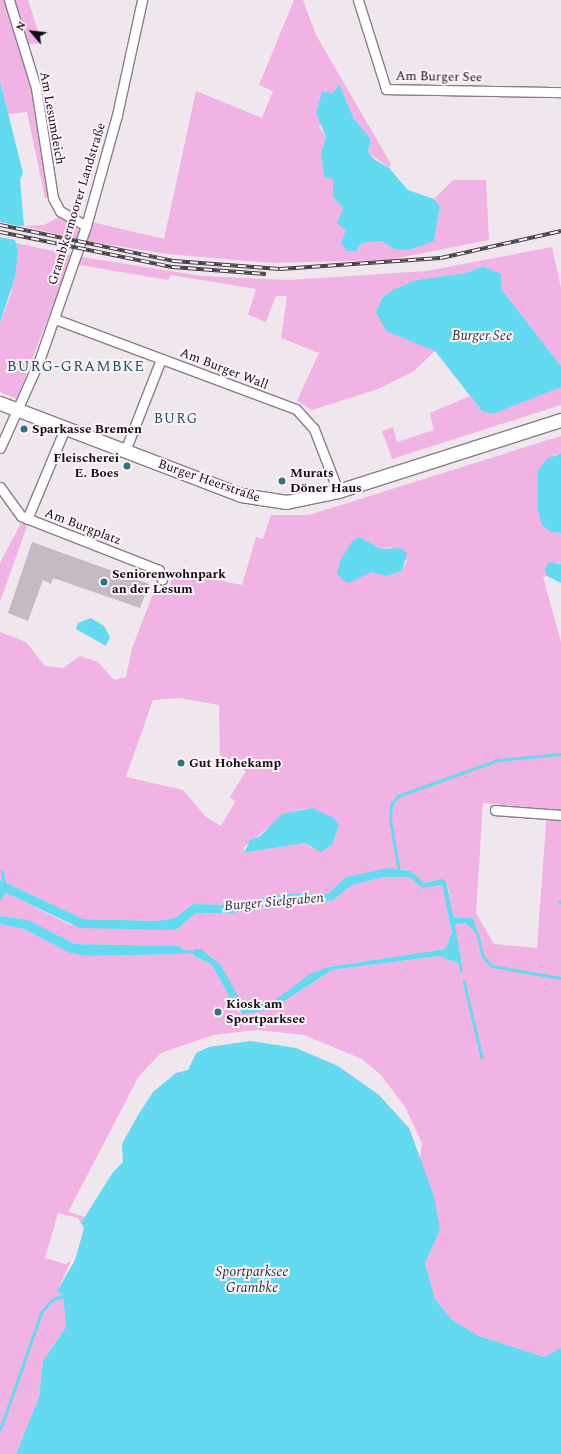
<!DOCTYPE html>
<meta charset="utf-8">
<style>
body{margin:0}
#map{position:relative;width:561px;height:1454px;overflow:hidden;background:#f0e6ee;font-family:Spectral,serif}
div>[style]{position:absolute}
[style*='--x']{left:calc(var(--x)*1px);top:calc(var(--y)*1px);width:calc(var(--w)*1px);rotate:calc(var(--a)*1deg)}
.green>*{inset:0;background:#f1b2e4}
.water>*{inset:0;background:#64daf0}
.pier>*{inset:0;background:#f0e6ee}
.stream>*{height:2.5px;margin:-1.25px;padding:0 1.25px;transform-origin:1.25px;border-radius:1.25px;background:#64daf0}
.building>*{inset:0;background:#c4bac2}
.roads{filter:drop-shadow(1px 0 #887f86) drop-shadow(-1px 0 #887f86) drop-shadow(0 1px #887f86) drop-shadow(0 -1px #887f86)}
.minor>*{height:9px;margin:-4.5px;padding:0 4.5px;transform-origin:4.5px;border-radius:4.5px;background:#fff}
.secondary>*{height:13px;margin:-6.5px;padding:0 6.5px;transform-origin:6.5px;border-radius:6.5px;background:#fff}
.rail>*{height:4px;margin-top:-2px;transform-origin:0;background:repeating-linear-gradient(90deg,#fef3fb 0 8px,#423d41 0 16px);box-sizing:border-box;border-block:1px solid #423d41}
.dots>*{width:11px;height:11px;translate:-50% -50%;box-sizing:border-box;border:2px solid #fef3fb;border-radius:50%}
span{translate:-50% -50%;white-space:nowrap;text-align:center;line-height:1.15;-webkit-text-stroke:4px #fef3fb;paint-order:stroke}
.street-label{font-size:13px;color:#110e11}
.poi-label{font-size:13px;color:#110e11;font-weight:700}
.left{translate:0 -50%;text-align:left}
.right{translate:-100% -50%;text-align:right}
.water-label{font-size:14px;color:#1e3337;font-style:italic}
.neighbourhood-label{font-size:14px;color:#205863;letter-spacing:1px}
.quarter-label{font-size:15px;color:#205863;letter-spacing:1px}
.north{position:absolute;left:12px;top:12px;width:40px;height:40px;-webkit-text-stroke:3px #fef3fb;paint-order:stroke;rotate:298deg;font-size:11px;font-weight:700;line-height:16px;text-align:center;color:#110e11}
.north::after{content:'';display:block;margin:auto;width:14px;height:18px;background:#110e11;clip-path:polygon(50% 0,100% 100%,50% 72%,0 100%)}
</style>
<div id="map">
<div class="green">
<i style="clip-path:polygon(0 0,28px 0,42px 43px,21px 45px,32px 84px,50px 197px,45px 198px,27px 112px,8px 114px,0 81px)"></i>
<i style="clip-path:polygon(294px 0,303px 0,316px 35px,391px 164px,389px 168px,368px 152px,371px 139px,354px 119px,339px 84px,319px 127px,326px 137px,321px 153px,324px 177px,333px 179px,333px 197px,343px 208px,346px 234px,356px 251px,362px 243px,383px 241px,394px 249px,434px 241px,440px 206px,434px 199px,453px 180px,486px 180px,489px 240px,388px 260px,271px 263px,167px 254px,87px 241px,92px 222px,164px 239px,196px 91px,262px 118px,273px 91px,259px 85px)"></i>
<i style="clip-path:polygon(59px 217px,79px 230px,77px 239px,24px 226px,44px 225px)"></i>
<i style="clip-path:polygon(16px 243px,72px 255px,17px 399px,0 392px,0 323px,11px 294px,18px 250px)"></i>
<i style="clip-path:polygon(552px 247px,561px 288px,561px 366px,502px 290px,501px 274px,483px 266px,466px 273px,416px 280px,382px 298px,376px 312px,435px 351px,414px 371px,378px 389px,312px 410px,297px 401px,319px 353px,281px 338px,287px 296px,276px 296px,266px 322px,248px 315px,256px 289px,171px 275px,168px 280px,79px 265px,82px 257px,202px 276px,289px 280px,427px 271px)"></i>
<i style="clip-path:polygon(561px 386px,561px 405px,392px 459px,382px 431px,393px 427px,397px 442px,434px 430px,430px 413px,470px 396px,482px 411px,493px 414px)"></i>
<i style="clip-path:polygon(evenodd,561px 436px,561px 453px,555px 454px,538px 470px,538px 511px,551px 532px,561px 533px,561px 564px,558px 562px,545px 570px,547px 576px,543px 577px,561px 642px,561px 1348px,544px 1357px,479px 1336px,452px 1320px,435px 1299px,425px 1263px,440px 1230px,420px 1158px,422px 1143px,405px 1107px,381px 1075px,362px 1059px,304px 1035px,257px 1030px,213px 1035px,161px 1053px,139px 1076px,68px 1212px,85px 1217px,81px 1223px,78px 1218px,58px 1213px,45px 1258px,65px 1264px,71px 1261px,57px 1291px,63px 1295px,66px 1327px,43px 1361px,39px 1397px,16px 1454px,0 1454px,0 924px,24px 929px,70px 953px,89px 956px,181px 954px,179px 946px,75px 944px,28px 920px,0 916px,0 901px,6px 893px,71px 925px,183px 924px,196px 913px,333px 900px,351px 885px,384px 877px,411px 877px,422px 888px,442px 885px,452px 933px,445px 949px,328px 967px,274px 1001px,245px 1007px,209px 954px,195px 949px,194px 956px,212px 965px,238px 1012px,272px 1009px,332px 970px,439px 956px,462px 965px,448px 887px,437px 880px,424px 883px,411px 871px,400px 869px,346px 877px,328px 894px,281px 894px,231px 905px,193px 904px,175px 918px,157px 921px,83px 919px,0 880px,0 632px,26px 642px,45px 666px,63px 668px,80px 656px,98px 662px,114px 680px,126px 677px,132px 648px,155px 589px,167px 593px,175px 572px,242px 585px,256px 537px,263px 539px,271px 515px,309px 515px,561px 436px,360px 537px,381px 549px,391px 547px,407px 561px,402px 571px,387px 576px,371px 571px,364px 574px,346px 551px,360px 537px,561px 436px,180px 698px,219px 705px,220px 755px,246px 771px,230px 797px,235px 802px,221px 826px,206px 817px,183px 790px,126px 777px,153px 700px,180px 698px,561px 436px,483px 803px,547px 809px,537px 948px,494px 944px,476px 913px,483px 803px,561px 436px,312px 808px,312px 848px,305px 843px,244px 853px,244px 847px,266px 829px,297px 810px,312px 808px)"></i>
<i style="clip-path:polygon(21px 523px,27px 526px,0 602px,0 563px)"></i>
</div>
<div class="water">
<i style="clip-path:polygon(0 81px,23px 173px,20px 180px,24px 226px,19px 226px,15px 240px,18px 250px,15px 277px,0 323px)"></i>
<i style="clip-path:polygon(339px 84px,354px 119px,371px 139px,368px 152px,374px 159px,389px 168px,408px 190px,434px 199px,440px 206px,434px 241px,409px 250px,394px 249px,382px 241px,362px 243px,356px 251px,347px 251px,341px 243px,346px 230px,337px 223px,343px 208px,333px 197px,333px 179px,324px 177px,321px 153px,326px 137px,316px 113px,322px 92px,333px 93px)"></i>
<i style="clip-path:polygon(483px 266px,501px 274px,502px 290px,561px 366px,561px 387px,493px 414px,482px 411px,435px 351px,386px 331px,376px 312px,382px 298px,393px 290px,416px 280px,466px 273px)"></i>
<i style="clip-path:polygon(561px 453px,561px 533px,551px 532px,542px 525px,538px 511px,538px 470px,547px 459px)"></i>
<i style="clip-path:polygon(360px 537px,381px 549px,400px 548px,407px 553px,402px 571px,387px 576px,371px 572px,349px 583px,343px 580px,337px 573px,340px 561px,353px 540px)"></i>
<i style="clip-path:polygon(549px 562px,561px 564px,561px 583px,547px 576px,545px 570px)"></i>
<i style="clip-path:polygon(91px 618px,104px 626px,110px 637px,106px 646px,76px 629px,78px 623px)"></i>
<i style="clip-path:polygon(312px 808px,334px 818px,339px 825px,332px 845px,321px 852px,305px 843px,244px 853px,250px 840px,260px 836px,282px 814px)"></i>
<i style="clip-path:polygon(388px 868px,411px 871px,424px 883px,442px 879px,446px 882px,454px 918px,473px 918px,480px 938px,466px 923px,455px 924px,462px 965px,439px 956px,332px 970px,272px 1009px,244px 1014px,235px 1007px,212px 965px,194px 956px,194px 949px,201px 949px,220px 964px,244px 1007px,274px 1001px,310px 974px,328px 967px,445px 949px,452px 933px,442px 885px,422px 888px,410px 877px,384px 877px,352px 885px,333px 900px,321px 902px,291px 901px,232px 913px,196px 913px,177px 929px,167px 930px,80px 928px,6px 893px,0 901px,0 880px,83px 919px,157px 921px,175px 918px,193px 904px,231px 905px,281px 894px,328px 894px,346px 877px)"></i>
<i style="clip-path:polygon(0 916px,28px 920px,75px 944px,179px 946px,184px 951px,181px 954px,89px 956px,70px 953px,24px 929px,0 924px)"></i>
<i style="clip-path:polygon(250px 1041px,296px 1048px,338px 1066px,379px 1095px,409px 1128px,434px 1196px,440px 1230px,425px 1263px,435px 1299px,452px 1320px,479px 1336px,544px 1357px,561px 1348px,561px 1454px,16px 1454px,39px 1397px,43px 1361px,66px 1327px,63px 1295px,57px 1291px,75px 1260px,84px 1228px,81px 1223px,113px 1172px,123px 1162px,122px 1144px,138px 1115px,153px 1092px,176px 1073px,188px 1070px,196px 1053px,209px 1047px)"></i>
</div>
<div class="pier">
<i style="clip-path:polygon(0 222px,19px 226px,16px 240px,0 237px)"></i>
</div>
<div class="stream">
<i style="--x:2;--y:871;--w:13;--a:77"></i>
<i style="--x:399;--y:872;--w:53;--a:-99.8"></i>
<i style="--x:390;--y:820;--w:15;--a:-86"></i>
<i style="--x:391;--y:805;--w:11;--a:-52"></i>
<i style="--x:398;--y:796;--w:106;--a:-19.8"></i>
<i style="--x:498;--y:760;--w:63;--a:-5.4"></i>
<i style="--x:559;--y:901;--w:2;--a:27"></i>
<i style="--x:478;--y:935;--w:22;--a:77"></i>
<i style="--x:483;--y:956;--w:13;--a:48"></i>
<i style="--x:492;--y:966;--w:70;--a:9.9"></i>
<i style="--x:181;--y:951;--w:15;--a:4"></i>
<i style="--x:460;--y:963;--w:7;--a:82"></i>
<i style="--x:464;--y:981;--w:78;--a:76.7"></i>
<i style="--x:0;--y:1430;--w:126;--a:-70.6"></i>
<i style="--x:42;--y:1311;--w:16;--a:-47"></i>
<i style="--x:53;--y:1299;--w:15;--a:-16"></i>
</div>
<div class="building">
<i style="clip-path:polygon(32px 542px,149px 584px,140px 608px,53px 578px,51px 584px,43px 580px,28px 621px,8px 613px)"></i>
</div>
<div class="roads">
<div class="minor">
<i style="--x:9;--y:0;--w:92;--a:72.9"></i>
<i style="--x:36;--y:88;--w:111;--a:81.2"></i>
<i style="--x:53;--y:198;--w:15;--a:62"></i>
<i style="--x:60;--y:211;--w:30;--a:30"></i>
<i style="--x:358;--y:0;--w:93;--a:72.5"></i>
<i style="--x:386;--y:89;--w:175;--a:1"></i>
<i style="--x:55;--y:319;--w:257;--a:20.5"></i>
<i style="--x:296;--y:409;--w:27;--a:48"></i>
<i style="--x:314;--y:429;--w:66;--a:68.8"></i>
<i style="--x:0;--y:448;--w:95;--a:-65.9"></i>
<i style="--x:39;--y:361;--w:143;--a:-70.8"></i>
<i style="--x:86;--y:226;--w:115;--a:-74.4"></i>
<i style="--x:117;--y:115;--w:118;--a:-77.7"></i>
<i style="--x:125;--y:451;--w:99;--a:-68.6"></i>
<i style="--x:0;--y:487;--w:36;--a:54"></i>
<i style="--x:21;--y:516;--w:148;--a:21.4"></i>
<i style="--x:159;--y:570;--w:10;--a:73"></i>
<i style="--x:27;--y:519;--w:99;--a:-67.3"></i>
<i style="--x:495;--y:810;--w:66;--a:4.3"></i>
</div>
<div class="secondary">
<i style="--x:0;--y:403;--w:258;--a:20.9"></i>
<i style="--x:241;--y:495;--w:46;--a:8.8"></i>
<i style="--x:286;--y:502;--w:53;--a:-11.9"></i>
<i style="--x:338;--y:491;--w:234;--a:-17.7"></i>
</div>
</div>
<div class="rail">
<i style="--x:0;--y:225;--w:178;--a:11.7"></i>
<i style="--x:174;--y:261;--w:106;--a:4.3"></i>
<i style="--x:280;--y:269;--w:161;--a:-3.9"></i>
<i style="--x:441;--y:258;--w:123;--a:-12.7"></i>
<i style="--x:0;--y:232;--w:176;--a:11.5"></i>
<i style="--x:172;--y:267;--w:94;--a:4.3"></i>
</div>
<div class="dots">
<i style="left:24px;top:429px;background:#2d7380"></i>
<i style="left:127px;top:466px;background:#2d7380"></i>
<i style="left:282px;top:481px;background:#2d7380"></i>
<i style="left:104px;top:582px;background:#2d7380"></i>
<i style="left:181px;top:763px;background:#2d7380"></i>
<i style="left:218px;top:1012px;background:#2d7380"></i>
</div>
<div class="street-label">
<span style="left:439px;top:77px;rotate:1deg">Am Burger See</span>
<span style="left:52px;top:118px;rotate:80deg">Am Lesumdeich</span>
<span style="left:77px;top:204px;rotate:-73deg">Grambkermoorer Landstraße</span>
<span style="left:224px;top:369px;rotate:21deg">Am Burger Wall</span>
<span style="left:209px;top:481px;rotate:19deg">Burger Heerstraße</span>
<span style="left:83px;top:527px;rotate:21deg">Am Burgplatz</span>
</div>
<div class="poi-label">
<span class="left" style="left:32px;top:429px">Sparkasse Bremen</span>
<span class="right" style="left:119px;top:466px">Fleischerei<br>E. Boes</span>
<span class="left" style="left:290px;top:481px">Murats<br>Döner Haus</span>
<span class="left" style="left:112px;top:582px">Seniorenwohnpark<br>an der Lesum</span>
<span class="left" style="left:189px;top:763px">Gut Hohekamp</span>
<span class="left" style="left:226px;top:1012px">Kiosk am<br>Sportparksee</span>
</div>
<div class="water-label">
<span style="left:482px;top:336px">Burger See</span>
<span style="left:274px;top:902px;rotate:-5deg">Burger Sielgraben</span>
<span style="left:252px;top:1280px">Sportparksee<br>Grambke</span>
</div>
<div class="neighbourhood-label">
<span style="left:176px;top:419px">BURG</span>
</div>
<div class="quarter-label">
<span style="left:76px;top:367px">BURG-GRAMBKE</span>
</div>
<div class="north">N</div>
</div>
